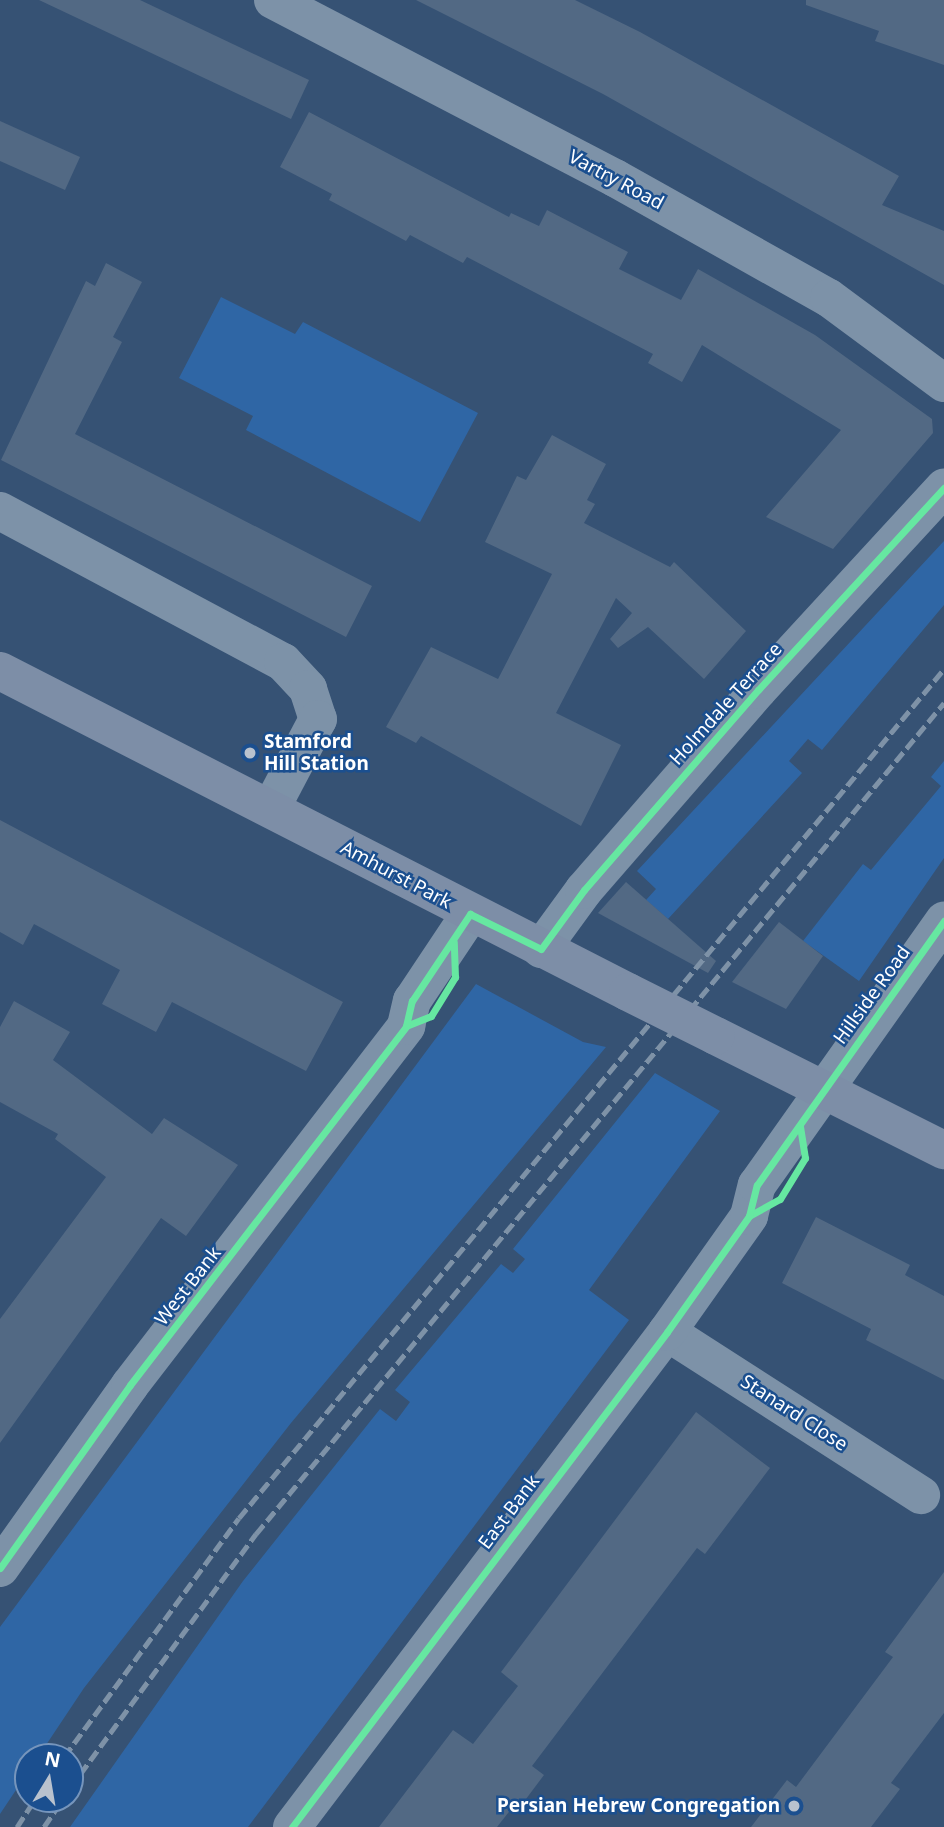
<!DOCTYPE html>
<style>
body{margin:0}
#map{position:relative;width:944px;height:1827px;overflow:hidden;background:#365274;font-family:"Noto Sans",sans-serif}
div>[style]{position:absolute}
[style*='--x']{left:calc(var(--x)*1px);top:calc(var(--y)*1px);width:calc(var(--w)*1px);rotate:calc(var(--a)*1deg)}
.green>*{inset:0;background:#2f66a5}
.building>*{inset:0;background:#526984}
.street>*{height:38px;margin:-19px;padding:0 19px;transform-origin:19px;border-radius:19px;background:#7d92a8}
.primary>*{height:38px;margin:-19px;padding:0 19px;transform-origin:19px;border-radius:19px;background:#7d8ea7}
.rail>*{height:5px;margin-top:-2.5px;transform-origin:0;background:repeating-linear-gradient(90deg,#7e92a7 0 12px,transparent 0 17px)}
.primary-bridge>*{height:38px;margin:-19px;padding:0 19px;transform-origin:19px;border-radius:19px;background:#7d8ea7}
.cycleway>*{height:7px;margin:-3.5px;padding:0 3.5px;transform-origin:3.5px;border-radius:3.5px;background:#66e7a1}
.dots>*{width:19px;height:19px;translate:-50% -50%;box-sizing:border-box;border:4px solid #1b4f8f;border-radius:50%}
span{translate:-50% -50%;white-space:nowrap;text-align:center;line-height:1.15;-webkit-text-stroke:5px #1b4f8f;paint-order:stroke}
.street-label{font-size:19px;color:#fff}
.poi-label{font-size:19px;color:#fff;font-weight:700}
.left{translate:0 -50%;text-align:left}
.right{translate:-100% -50%;text-align:right}
.north{position:absolute;left:14px;top:1743px;width:70px;height:70px;box-sizing:border-box;background:#1b4f8f;border:2px solid #7695bc;border-radius:50%;rotate:11deg;font-size:19px;font-weight:700;line-height:28px;text-align:center;color:#fff}
.north::after{content:'';display:block;margin:auto;width:24px;height:32px;background:#b9c2ce;clip-path:polygon(50% 0,100% 100%,50% 72%,0 100%)}
</style>
<div id="map">
<div class="green">
<i style="clip-path:polygon(221px 297px,295px 334px,303px 322px,478px 413px,420px 522px,246px 430px,253px 416px,179px 378px)"></i>
<i style="clip-path:polygon(944px 541px,944px 605px,822px 750px,808px 739px,789px 761px,802px 773px,668px 919px,646px 900px,656px 889px,637px 871px)"></i>
<i style="clip-path:polygon(944px 761px,944px 858px,859px 981px,803px 941px,863px 864px,871px 870px,941px 786px,931px 777px)"></i>
<i style="clip-path:polygon(476px 984px,583px 1042px,606px 1047px,291px 1423px,84px 1688px,38px 1757px,28px 1757px,28px 1772px,0 1814px,0 1627px)"></i>
<i style="clip-path:polygon(655px 1073px,720px 1111px,589px 1290px,629px 1320px,248px 1827px,70px 1827px,243px 1581px,380px 1409px,396px 1421px,410px 1402px,395px 1390px,501px 1264px,513px 1273px,525px 1259px,513px 1249px)"></i>
</div>
<div class="building">
<i style="clip-path:polygon(39px 0,140px 0,309px 80px,291px 119px)"></i>
<i style="clip-path:polygon(416px 0,575px 0,640px 32px,899px 176px,882px 205px,944px 231px,944px 285px,603px 94px)"></i>
<i style="clip-path:polygon(806px 0,944px 0,944px 65px,875px 41px,879px 31px,806px 5px)"></i>
<i style="clip-path:polygon(309px 112px,509px 217px,511px 213px,539px 226px,547px 210px,628px 252px,619px 269px,681px 300px,698px 269px,815px 335px,932px 419px,933px 433px,833px 549px,766px 517px,841px 430px,702px 345px,682px 382px,648px 363px,653px 354px,467px 257px,463px 263px,410px 235px,406px 241px,329px 200px,332px 194px,280px 167px)"></i>
<i style="clip-path:polygon(0 121px,80px 157px,65px 190px,0 161px)"></i>
<i style="clip-path:polygon(106px 263px,142px 282px,113px 337px,122px 342px,75px 434px,372px 586px,346px 637px,1px 460px,86px 281px,95px 286px)"></i>
<i style="clip-path:polygon(552px 435px,606px 464px,587px 500px,595px 504px,584px 523px,670px 567px,674px 562px,746px 631px,704px 679px,648px 627px,618px 648px,610px 639px,632px 613px,616px 598px,556px 713px,621px 745px,581px 826px,421px 736px,416px 743px,386px 727px,431px 647px,498px 679px,552px 574px,485px 542px,517px 476px,526px 480px)"></i>
<i style="clip-path:polygon(0 820px,343px 1002px,306px 1071px,172px 1002px,156px 1032px,102px 1004px,120px 970px,34px 924px,23px 945px,0 932px)"></i>
<i style="clip-path:polygon(626px 882px,716px 961px,708px 973px,598px 913px)"></i>
<i style="clip-path:polygon(779px 922px,823px 956px,786px 1009px,732px 982px)"></i>
<i style="clip-path:polygon(14px 1001px,70px 1032px,53px 1060px,152px 1134px,164px 1118px,238px 1165px,186px 1236px,161px 1218px,0 1443px,0 1319px,106px 1177px,55px 1139px,58px 1134px,0 1102px,0 1027px)"></i>
<i style="clip-path:polygon(816px 1217px,910px 1265px,905px 1275px,944px 1296px,944px 1380px,866px 1340px,871px 1329px,782px 1283px)"></i>
<i style="clip-path:polygon(696px 1412px,770px 1468px,705px 1554px,697px 1548px,532px 1766px,544px 1775px,517px 1811px,512px 1808px,497px 1827px,379px 1827px,453px 1730px,473px 1744px,518px 1686px,501px 1672px)"></i>
<i style="clip-path:polygon(944px 1572px,944px 1713px,891px 1783px,900px 1789px,871px 1827px,751px 1827px,787px 1780px,796px 1787px,893px 1657px,885px 1652px)"></i>
</div>
<div class="street">
<i style="--x:273;--y:0;--w:386;--a:27.5"></i>
<i style="--x:615;--y:178;--w:245;--a:29.3"></i>
<i style="--x:829;--y:298;--w:143;--a:36.5"></i>
<i style="--x:0;--y:511;--w:321;--a:28.1"></i>
<i style="--x:283;--y:662;--w:37;--a:47"></i>
<i style="--x:308;--y:689;--w:32;--a:72"></i>
<i style="--x:318;--y:719;--w:101;--a:117.8"></i>
<i style="--x:541;--y:949;--w:73;--a:-53.9"></i>
<i style="--x:584;--y:890;--w:265;--a:-49"></i>
<i style="--x:758;--y:690;--w:275;--a:-47.4"></i>
<i style="--x:667;--y:1332;--w:302;--a:32.7"></i>
<i style="--x:0;--y:1568;--w:224;--a:-54.6"></i>
<i style="--x:130;--y:1385;--w:453;--a:-52.4"></i>
<i style="--x:406;--y:1026;--w:26;--a:-77"></i>
<i style="--x:412;--y:1001;--w:105;--a:-56.3"></i>
<i style="--x:292;--y:1827;--w:621;--a:-52.85"></i>
<i style="--x:667;--y:1332;--w:142;--a:-54.7"></i>
<i style="--x:749;--y:1216;--w:32;--a:-76"></i>
<i style="--x:757;--y:1185;--w:324;--a:-54.7"></i>
</div>
<div class="primary">
<i style="--x:0;--y:671;--w:705;--a:27.07"></i>
<i style="--x:716;--y:1036;--w:255;--a:26.6"></i>
</div>
<div class="rail">
<i style="--x:64;--y:1757;--w:296;--a:-53.8"></i>
<i style="--x:239;--y:1518;--w:1104;--a:-50.29"></i>
<i style="--x:70;--y:1788;--w:315;--a:-53.8"></i>
<i style="--x:256;--y:1534;--w:1079;--a:-50.38"></i>
<i style="--x:17;--y:1827;--w:33;--a:-57"></i>
<i style="--x:44;--y:1827;--w:34;--a:-56"></i>
</div>
<div class="primary-bridge">
<i style="--x:628;--y:992;--w:98;--a:26.6"></i>
</div>
<div class="cycleway">
<i style="--x:406;--y:1026;--w:27;--a:-22"></i>
<i style="--x:431;--y:1016;--w:46;--a:-58.4"></i>
<i style="--x:455;--y:977;--w:35;--a:-92"></i>
<i style="--x:749;--y:1216;--w:35;--a:-29"></i>
<i style="--x:780;--y:1199;--w:48;--a:-58.6"></i>
<i style="--x:805;--y:1158;--w:32;--a:-99"></i>
<i style="--x:0;--y:1568;--w:224;--a:-54.6"></i>
<i style="--x:130;--y:1385;--w:453;--a:-52.4"></i>
<i style="--x:406;--y:1026;--w:26;--a:-77"></i>
<i style="--x:412;--y:1001;--w:105;--a:-56.3"></i>
<i style="--x:470;--y:914;--w:79;--a:26.2"></i>
<i style="--x:541;--y:949;--w:73;--a:-53.9"></i>
<i style="--x:584;--y:890;--w:265;--a:-49"></i>
<i style="--x:758;--y:690;--w:275;--a:-47.4"></i>
<i style="--x:292;--y:1827;--w:621;--a:-52.85"></i>
<i style="--x:667;--y:1332;--w:142;--a:-54.7"></i>
<i style="--x:749;--y:1216;--w:32;--a:-76"></i>
<i style="--x:757;--y:1185;--w:324;--a:-54.7"></i>
</div>
<div class="dots">
<i style="left:250px;top:753px;background:#b9c2ce"></i>
<i style="left:794px;top:1806px;background:#b9c2ce"></i>
</div>
<div class="street-label">
<span style="left:616px;top:180px;rotate:28deg">Vartry Road</span>
<span style="left:726px;top:704px;rotate:-48deg">Holmdale Terrace</span>
<span style="left:396px;top:875px;rotate:28deg">Amhurst Park</span>
<span style="left:872px;top:995px;rotate:-54deg">Hillside Road</span>
<span style="left:188px;top:1286px;rotate:-52deg">West Bank</span>
<span style="left:794px;top:1413px;rotate:33deg">Stanard Close</span>
<span style="left:509px;top:1512px;rotate:-53deg">East Bank</span>
</div>
<div class="poi-label">
<span class="left" style="left:264px;top:753px">Stamford<br>Hill Station</span>
<span class="right" style="left:780px;top:1806px">Persian Hebrew Congregation</span>
</div>
<div class="north">N</div>
</div>
